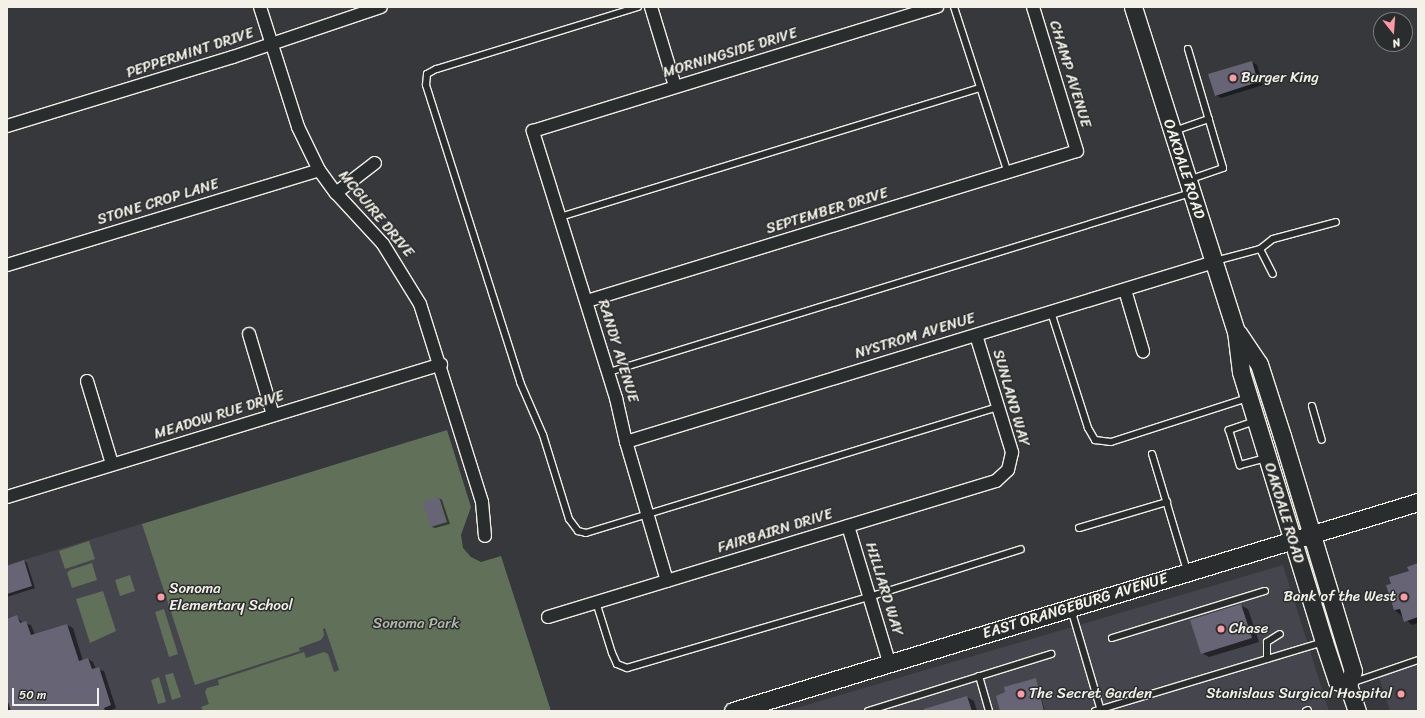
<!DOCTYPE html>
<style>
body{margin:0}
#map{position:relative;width:1425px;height:718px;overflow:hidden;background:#36383c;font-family:Sriracha,sans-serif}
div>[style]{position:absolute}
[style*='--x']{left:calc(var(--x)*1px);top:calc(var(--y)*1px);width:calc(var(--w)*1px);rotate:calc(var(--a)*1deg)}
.built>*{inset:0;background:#45454d}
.green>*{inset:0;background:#617058}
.shadow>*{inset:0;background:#0007}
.building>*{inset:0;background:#676475}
.roads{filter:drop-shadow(1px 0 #f4f1e8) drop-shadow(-1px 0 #f4f1e8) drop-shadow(0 1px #f4f1e8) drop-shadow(0 -1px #f4f1e8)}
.lane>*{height:6px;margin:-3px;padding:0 3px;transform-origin:3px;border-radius:3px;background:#2a2d2e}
.street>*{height:12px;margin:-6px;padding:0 6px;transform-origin:6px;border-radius:6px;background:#2a2d2e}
.secondary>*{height:17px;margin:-8.5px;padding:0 8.5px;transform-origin:8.5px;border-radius:8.5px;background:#2a2d2e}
.dots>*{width:11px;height:11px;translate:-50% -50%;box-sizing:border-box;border:2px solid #2a2d2e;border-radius:50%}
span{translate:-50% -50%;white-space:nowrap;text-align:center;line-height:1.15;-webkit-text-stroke:3px #2a2d2e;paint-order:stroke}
.street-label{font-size:15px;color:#f4f1e8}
.poi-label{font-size:15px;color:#f4f1e8}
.left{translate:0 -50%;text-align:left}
.right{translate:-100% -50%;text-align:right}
.park-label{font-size:15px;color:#b2b7a7}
.frame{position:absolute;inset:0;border:8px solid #f4f1e8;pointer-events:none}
.north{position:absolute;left:1373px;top:12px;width:40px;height:40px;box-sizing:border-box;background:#2a2d2e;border:1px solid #7b7b78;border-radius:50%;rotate:163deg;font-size:11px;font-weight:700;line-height:16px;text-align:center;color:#f4f1e8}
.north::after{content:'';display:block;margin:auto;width:14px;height:18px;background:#ff9aa2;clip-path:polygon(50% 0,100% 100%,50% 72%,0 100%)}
.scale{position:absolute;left:12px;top:688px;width:87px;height:18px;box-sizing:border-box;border:2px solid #f4f1e8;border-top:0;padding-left:5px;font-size:12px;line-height:14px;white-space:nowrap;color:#f4f1e8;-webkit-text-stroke:3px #2a2d2e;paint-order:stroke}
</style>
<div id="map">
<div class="built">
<i style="clip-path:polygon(278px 482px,352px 711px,7px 711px,7px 565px)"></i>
<i style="clip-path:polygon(1283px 565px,1329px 711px,786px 711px)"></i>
<i style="clip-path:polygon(1418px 665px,1418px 711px,1390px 711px,1379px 677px)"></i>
</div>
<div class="green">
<i style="clip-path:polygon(447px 430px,471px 507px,461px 535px,463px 548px,471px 557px,481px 562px,501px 556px,551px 711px,203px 711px,201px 707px,209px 704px,205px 692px,207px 688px,219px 685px,218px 680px,304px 652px,306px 658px,324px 652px,328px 654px,334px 672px,339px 670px,325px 628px,323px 629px,324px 635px,321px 640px,299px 648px,300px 651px,195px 685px,142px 524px)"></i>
<i style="clip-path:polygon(89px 541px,95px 559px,65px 569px,59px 551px)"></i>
<i style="clip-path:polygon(92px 563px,97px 580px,72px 588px,67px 573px,70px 570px)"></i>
<i style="clip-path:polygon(130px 575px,135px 591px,120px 596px,115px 580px)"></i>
<i style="clip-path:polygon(103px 591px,116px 631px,90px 643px,76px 599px)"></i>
<i style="clip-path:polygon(164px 609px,178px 654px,169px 657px,155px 612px)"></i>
<i style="clip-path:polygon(173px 673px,181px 697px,172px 700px,165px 675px)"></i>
<i style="clip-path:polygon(159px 677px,166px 702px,158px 704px,151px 680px)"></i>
</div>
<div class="shadow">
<i style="clip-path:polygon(1252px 62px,1257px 65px,1263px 85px,1221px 98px,1216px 95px)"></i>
<i style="clip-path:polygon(439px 498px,442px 500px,450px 524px,435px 528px,432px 527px)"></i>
<i style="clip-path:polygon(24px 561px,27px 563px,35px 588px,7px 597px,7px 567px)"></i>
<i style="clip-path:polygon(1418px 564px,1418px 623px,1412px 625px,1395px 610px,1392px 584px)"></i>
<i style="clip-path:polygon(1240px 605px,1248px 609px,1259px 642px,1209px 657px,1202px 653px)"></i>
<i style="clip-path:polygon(17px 617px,23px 623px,31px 625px,35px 635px,67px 625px,73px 628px,83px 661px,88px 659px,93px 662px,96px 669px,104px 671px,116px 708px,109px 711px,7px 711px,7px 620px)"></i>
<i style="clip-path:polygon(1036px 679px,1045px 711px,1001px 711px)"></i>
<i style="clip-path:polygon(967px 697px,974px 701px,977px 711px,921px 711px)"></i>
</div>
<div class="building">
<i style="clip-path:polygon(1252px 61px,1258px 82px,1215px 96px,1208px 74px)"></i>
<i style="clip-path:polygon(439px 497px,447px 522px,431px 527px,423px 502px)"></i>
<i style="clip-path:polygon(24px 560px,32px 586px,7px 594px,7px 566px)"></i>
<i style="clip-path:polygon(1418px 563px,1418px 617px,1404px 622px,1400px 609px,1394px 610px,1386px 585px,1391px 584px,1389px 577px,1409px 571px,1407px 567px)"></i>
<i style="clip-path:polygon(1241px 604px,1252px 638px,1201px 654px,1190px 620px)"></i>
<i style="clip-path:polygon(17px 615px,20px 623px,26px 621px,31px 635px,67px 624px,79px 661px,88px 658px,92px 669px,99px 667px,111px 705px,104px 708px,105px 711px,11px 711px,7px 699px,7px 619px)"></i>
<i style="clip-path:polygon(1036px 678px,1044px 711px,1000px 711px,996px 696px,1005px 692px,1004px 687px)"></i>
<i style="clip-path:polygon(967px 696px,972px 711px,924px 711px,924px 709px)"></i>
</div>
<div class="roads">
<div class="lane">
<i style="--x:638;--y:7;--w:211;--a:162.9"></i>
<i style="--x:436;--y:69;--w:10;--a:151"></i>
<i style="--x:427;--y:74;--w:11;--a:95"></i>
<i style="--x:426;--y:85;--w:312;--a:72.4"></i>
<i style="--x:520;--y:382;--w:58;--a:66.5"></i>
<i style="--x:543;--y:435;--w:88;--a:72.8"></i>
<i style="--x:569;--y:519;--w:15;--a:53"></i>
<i style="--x:578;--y:531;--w:8;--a:14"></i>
<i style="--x:586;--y:533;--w:431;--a:-17"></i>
<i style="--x:954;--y:7;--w:175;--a:72"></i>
<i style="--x:1188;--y:49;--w:124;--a:73.6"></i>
<i style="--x:1223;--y:168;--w:36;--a:161"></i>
<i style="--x:1174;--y:131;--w:37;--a:-19"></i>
<i style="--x:560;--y:217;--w:439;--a:-17.1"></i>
<i style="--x:1260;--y:249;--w:28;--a:63"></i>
<i style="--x:1215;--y:261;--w:47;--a:-14.9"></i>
<i style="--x:1260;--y:249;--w:16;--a:-38"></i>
<i style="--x:1273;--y:239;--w:65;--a:-15.1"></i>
<i style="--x:1051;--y:312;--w:122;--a:72.3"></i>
<i style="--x:1088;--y:428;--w:14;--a:60"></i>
<i style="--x:1095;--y:440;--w:16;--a:7"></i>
<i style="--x:1111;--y:442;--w:143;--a:-17.9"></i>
<i style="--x:609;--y:372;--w:609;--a:-17.1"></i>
<i style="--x:1312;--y:406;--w:35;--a:74"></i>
<i style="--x:1255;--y:421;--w:28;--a:161"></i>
<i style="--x:1229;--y:430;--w:37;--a:73"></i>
<i style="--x:1240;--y:465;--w:27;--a:-15"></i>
<i style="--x:1152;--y:454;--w:122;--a:73.3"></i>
<i style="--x:1079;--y:528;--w:92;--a:-16.5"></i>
<i style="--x:596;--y:602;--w:53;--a:72.6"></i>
<i style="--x:612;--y:653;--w:12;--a:66"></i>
<i style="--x:617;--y:664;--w:11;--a:22"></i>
<i style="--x:627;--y:668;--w:252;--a:-16.4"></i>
<i style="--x:869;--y:597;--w:159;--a:-17.5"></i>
<i style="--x:1071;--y:609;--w:106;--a:73.6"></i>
<i style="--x:1112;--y:638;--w:160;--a:-17.1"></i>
<i style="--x:1267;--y:659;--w:17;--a:-90"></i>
<i style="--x:1267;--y:642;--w:15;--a:-32"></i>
<i style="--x:979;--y:676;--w:36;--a:74"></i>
<i style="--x:1351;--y:683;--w:71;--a:-18.9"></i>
<i style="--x:868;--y:711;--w:192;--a:-17.3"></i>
<i style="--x:1095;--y:711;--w:239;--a:-16.8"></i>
<i style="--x:1306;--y:711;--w:2;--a:-27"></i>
</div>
<div class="street">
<i style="--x:260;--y:7;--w:126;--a:72.4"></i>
<i style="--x:298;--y:127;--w:48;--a:64"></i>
<i style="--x:319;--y:170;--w:29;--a:54"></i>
<i style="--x:336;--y:193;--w:69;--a:47.3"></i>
<i style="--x:383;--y:244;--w:70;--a:58.3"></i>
<i style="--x:420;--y:304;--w:207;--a:72.6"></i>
<i style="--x:482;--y:502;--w:34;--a:85"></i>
<i style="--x:651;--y:7;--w:83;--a:73.1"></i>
<i style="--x:7;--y:126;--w:236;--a:-17"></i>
<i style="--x:233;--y:57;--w:156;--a:-18.7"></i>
<i style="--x:336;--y:193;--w:49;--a:-37.6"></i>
<i style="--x:7;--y:265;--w:326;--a:-16.9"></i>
<i style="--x:1125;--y:290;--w:64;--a:73.6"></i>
<i style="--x:587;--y:301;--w:512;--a:-17.02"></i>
<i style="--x:1077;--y:151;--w:151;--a:-107"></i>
<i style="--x:249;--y:334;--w:84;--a:73.5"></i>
<i style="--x:87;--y:381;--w:87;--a:73.2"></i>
<i style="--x:626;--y:442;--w:615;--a:-17.02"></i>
<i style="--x:7;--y:497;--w:454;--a:-17"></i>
<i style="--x:848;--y:526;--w:142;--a:73.2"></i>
<i style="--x:667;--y:581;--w:145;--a:-106.4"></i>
<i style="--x:626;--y:442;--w:45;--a:-102.8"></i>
<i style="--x:616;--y:398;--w:280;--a:-107.3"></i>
<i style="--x:533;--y:131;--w:423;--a:-17.1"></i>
<i style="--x:548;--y:617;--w:468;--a:-16.9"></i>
<i style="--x:996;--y:481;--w:16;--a:-43"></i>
<i style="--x:1008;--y:470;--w:18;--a:-77"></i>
<i style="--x:1012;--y:452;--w:122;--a:-107.1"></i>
</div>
<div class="secondary">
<i style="--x:1133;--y:7;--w:340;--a:72.4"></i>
<i style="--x:1236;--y:331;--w:41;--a:83"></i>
<i style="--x:1241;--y:372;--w:282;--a:72.9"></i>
<i style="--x:1324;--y:642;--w:41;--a:71.6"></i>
<i style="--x:1337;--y:681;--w:12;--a:20"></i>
<i style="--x:1238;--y:333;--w:37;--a:56"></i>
<i style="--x:1259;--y:364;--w:76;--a:72.3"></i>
<i style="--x:1282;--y:436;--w:245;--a:73.2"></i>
<i style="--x:1353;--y:671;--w:15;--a:110"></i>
<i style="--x:1348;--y:685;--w:28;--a:71"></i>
<i style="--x:733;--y:711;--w:716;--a:-16.97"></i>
</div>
</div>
<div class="dots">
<i style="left:1233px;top:78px;background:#ff9aa2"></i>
<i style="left:161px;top:597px;background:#ff9aa2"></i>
<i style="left:1404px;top:597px;background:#ff9aa2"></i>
<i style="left:1221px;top:629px;background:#ff9aa2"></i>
<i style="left:1021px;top:694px;background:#ff9aa2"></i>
<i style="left:1401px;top:694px;background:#ff9aa2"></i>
</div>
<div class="street-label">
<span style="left:190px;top:53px;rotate:-18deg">PEPPERMINT DRIVE</span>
<span style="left:730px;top:53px;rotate:-17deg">MORNINGSIDE DRIVE</span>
<span style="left:1070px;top:74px;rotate:73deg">CHAMP AVENUE</span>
<span style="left:1184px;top:169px;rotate:72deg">OAKDALE ROAD</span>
<span style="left:158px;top:202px;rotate:-17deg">STONE CROP LANE</span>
<span style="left:827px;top:211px;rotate:-17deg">SEPTEMBER DRIVE</span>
<span style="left:376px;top:214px;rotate:50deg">MCGUIRE DRIVE</span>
<span style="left:915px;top:336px;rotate:-17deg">NYSTROM AVENUE</span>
<span style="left:618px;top:351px;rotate:73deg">RANDY AVENUE</span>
<span style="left:1011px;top:398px;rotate:74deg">SUNLAND WAY</span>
<span style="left:219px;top:415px;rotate:-17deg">MEADOW RUE DRIVE</span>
<span style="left:1284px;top:513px;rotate:73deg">OAKDALE ROAD</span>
<span style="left:775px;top:531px;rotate:-17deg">FAIRBAIRN DRIVE</span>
<span style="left:884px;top:589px;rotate:73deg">HILLIARD WAY</span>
<span style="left:1075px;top:606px;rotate:-17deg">EAST ORANGEBURG AVENUE</span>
</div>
<div class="poi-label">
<span class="left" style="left:1241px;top:78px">Burger King</span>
<span class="left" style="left:169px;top:597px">Sonoma<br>Elementary School</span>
<span class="right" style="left:1396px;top:597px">Bank of the West</span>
<span class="left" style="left:1229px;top:629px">Chase</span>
<span class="left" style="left:1029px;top:694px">The Secret Garden</span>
<span class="right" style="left:1392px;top:694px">Stanislaus Surgical Hospital</span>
</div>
<div class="park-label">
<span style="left:416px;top:624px">Sonoma Park</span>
</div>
<div class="frame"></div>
<div class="north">N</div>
<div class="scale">50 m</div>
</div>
